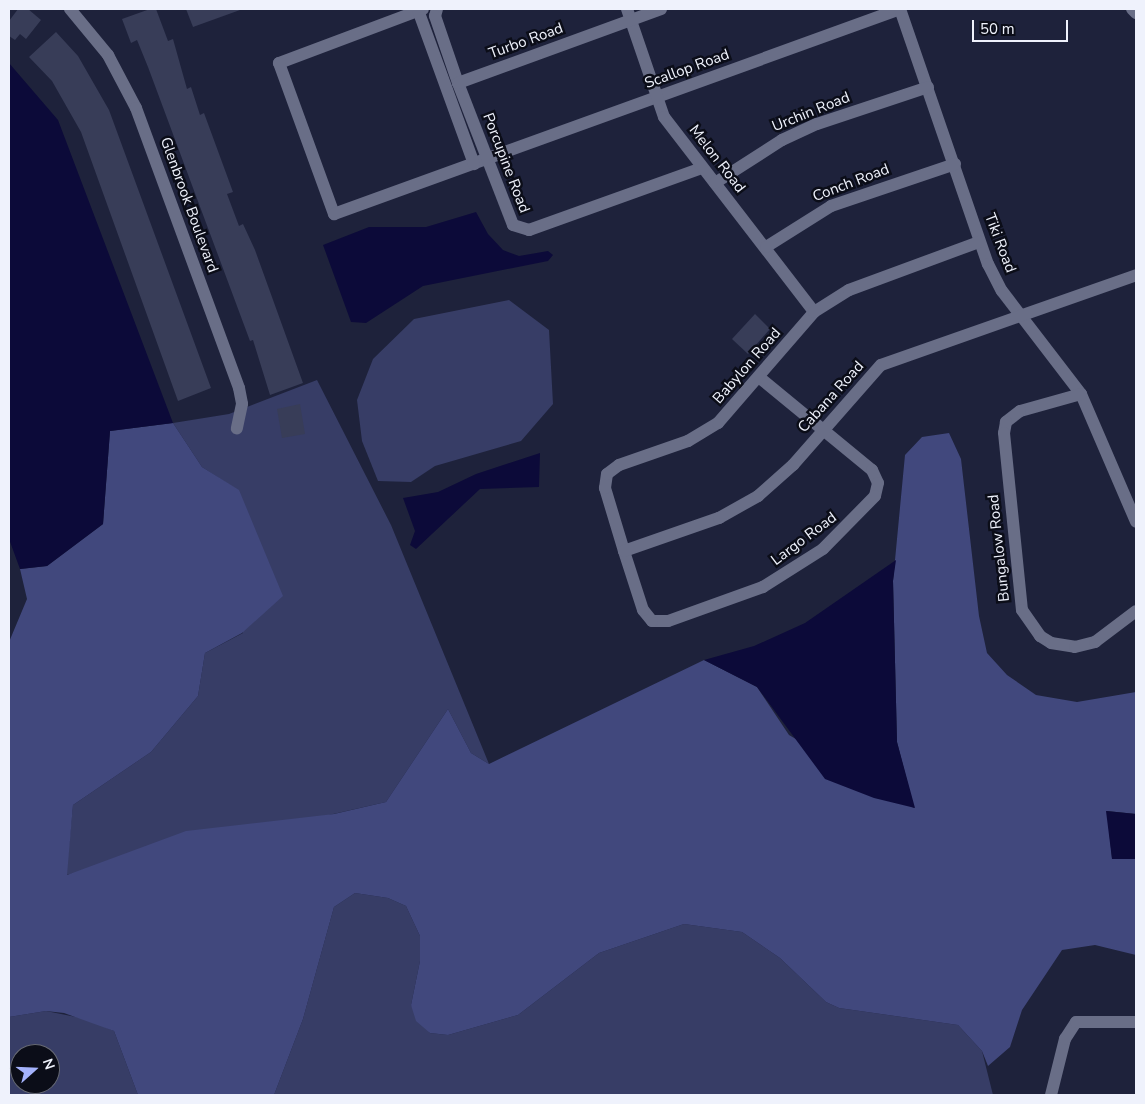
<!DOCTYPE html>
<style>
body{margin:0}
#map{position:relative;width:1145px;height:1104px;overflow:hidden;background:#1e223b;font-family:"Nunito Sans",sans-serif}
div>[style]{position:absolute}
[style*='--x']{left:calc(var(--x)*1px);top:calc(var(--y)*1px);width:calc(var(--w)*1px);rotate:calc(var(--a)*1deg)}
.green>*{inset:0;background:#373d66}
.forest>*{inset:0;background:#41487d}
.water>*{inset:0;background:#0c0a39}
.building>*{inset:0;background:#383d58}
.minor>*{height:12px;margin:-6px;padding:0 6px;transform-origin:6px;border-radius:6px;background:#696e87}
span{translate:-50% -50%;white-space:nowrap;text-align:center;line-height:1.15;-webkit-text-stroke:5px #0b0d18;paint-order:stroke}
.street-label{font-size:15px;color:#eff2fc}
.frame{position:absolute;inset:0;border:10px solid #eff2fc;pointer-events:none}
.north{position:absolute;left:10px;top:1044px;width:50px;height:50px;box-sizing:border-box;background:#0b0d18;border:1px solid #666973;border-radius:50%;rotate:70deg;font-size:14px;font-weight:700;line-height:20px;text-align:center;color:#eff2fc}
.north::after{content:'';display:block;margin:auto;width:18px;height:22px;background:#a4b2fc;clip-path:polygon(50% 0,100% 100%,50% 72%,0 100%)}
.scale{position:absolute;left:972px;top:20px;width:96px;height:22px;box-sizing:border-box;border:2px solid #eff2fc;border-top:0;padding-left:6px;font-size:15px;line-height:18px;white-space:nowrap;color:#eff2fc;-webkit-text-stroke:4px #0b0d18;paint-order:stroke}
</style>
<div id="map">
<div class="green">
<i style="clip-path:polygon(509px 300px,549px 330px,553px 404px,521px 441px,435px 466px,411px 482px,378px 481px,362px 441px,357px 400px,373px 359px,414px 319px)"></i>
<i style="clip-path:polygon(317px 380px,391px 525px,489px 764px,471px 753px,448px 709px,386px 802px,66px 875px,73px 805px,151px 752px,198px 696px,205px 653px,243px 633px,239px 491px,202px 467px,173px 423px,229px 414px)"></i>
<i style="clip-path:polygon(355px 893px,388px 898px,406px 906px,420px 936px,420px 961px,411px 1005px,430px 1033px,448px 1035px,518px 1015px,599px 953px,684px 924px,742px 932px,780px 958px,826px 1002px,839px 1008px,958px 1025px,982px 1051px,993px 1095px,274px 1095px,303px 1019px,334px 907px)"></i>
<i style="clip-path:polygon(evenodd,46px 1011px,86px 1019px,114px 1031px,138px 1095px,9px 1095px,9px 1017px,46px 1011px,20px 1054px,50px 1054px,50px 1084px,20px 1084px,20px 1054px)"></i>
</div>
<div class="forest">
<i style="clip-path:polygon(173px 423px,202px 467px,239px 490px,283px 596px,242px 633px,205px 653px,198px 696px,151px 752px,73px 805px,67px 875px,186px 831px,334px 814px,386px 802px,448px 709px,471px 753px,489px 764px,704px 660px,757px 687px,789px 735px,914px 808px,897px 742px,893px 581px,905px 455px,922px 437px,949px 433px,961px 459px,979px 616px,987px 653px,1007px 675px,1036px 695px,1077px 702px,1136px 692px,1136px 814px,1107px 811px,1112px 858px,1136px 859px,1136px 955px,1095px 945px,1062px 950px,1022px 1010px,1010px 1047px,988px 1066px,982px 1051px,958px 1025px,839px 1008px,826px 1002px,780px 958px,742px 932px,684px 924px,599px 953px,518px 1015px,448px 1035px,430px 1033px,416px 1021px,411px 1005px,420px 961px,420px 936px,406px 906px,388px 898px,355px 893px,334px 907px,303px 1019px,274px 1095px,138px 1095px,114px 1031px,64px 1013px,46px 1011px,9px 1017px,9px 642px,27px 599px,20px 569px,47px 566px,103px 524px,110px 431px)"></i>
</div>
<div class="water">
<i style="clip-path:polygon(9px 63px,58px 120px,173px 423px,110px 431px,103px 524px,47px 566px,20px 569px,9px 539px)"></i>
<i style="clip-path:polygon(476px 212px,488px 234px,503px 250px,519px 256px,548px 251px,553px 255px,548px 261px,423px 286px,366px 323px,351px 322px,323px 245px,369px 227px,426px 227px)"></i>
<i style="clip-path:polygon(540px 453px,539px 487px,480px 489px,416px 549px,410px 545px,415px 531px,403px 498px,438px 492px,476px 474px)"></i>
<i style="clip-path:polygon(896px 560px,893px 581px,897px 742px,915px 808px,874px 798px,825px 779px,757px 687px,704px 660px,754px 646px,805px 623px)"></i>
<i style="clip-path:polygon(1106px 811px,1136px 814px,1136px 859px,1112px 859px)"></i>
</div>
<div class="building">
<i style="clip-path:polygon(18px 9px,28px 9px,41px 20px,26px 39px,20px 34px,15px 40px,9px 36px,9px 21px)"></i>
<i style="clip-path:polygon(150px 9px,156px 9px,168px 41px,173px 39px,187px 89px,191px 87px,200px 115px,204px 113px,233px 192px,227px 194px,239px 226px,243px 224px,255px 250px,303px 383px,270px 395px,253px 340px,250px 341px,148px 67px,137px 40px,131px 43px,122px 19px)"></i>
<i style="clip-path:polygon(186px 9px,239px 9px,240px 10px,193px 27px)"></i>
<i style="clip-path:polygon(56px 32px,78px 56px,109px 110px,211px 388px,178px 401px,81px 132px,52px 81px,29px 57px)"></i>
<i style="clip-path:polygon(755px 314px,770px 329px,748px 354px,732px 339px)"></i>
<i style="clip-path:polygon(300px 404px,305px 434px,282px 438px,277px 409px)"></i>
</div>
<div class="minor">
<i style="--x:70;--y:9;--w:60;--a:50.4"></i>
<i style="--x:108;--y:55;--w:60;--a:62.2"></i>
<i style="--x:136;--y:108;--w:298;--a:69.8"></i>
<i style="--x:239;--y:388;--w:16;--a:79"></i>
<i style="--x:242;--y:404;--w:25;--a:102"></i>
<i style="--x:423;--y:9;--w:154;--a:159.4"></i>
<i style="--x:279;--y:63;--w:161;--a:70"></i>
<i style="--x:334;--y:214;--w:602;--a:-19.91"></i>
<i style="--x:437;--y:9;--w:7;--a:106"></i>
<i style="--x:435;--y:16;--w:71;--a:71.1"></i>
<i style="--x:458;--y:83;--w:152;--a:68.8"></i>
<i style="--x:513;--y:225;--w:17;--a:17"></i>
<i style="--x:529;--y:230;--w:184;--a:-19.7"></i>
<i style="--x:627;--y:9;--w:114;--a:71.1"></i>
<i style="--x:664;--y:117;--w:246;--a:52.4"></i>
<i style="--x:900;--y:9;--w:270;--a:71"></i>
<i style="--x:988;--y:264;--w:30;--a:63"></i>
<i style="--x:1002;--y:291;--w:130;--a:52.5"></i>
<i style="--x:1081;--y:394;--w:139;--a:66.7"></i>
<i style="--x:1132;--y:9;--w:6;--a:45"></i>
<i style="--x:418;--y:10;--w:164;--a:70"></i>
<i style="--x:458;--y:83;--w:216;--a:-20"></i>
<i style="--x:715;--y:183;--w:80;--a:-32.7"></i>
<i style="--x:782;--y:140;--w:38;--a:-25"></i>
<i style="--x:817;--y:124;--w:117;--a:-18.4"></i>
<i style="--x:766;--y:247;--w:77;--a:-32.2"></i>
<i style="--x:831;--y:206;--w:131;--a:-18.7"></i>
<i style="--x:760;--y:378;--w:145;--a:39.4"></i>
<i style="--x:872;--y:470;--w:14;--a:65"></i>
<i style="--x:878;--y:483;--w:13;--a:103"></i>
<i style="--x:875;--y:496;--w:74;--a:134.5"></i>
<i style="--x:823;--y:549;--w:71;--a:147.7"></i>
<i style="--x:763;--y:587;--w:101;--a:160.3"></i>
<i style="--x:668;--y:621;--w:16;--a:180"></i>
<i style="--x:652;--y:621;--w:14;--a:-129"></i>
<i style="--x:643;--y:610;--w:62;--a:-107.9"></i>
<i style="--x:624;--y:551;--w:66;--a:-106.8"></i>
<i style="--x:605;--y:488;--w:14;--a:-82"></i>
<i style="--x:607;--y:474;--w:15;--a:-37"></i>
<i style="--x:619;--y:465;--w:73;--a:-19.2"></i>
<i style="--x:688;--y:441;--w:35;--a:-31"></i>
<i style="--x:718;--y:423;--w:147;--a:-49.1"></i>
<i style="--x:814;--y:312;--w:41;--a:-32.2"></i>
<i style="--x:849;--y:290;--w:139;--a:-20.3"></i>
<i style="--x:1081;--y:394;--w:63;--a:164.4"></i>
<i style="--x:1020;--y:411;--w:18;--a:142"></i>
<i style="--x:1006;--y:422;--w:11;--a:100"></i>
<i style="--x:1004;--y:433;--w:178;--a:84.2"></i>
<i style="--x:1022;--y:610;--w:32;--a:55"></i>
<i style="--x:1040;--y:636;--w:13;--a:32"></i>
<i style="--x:1051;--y:643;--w:24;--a:9"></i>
<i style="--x:1075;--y:647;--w:21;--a:-14"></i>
<i style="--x:1095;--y:642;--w:51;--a:-37.1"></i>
<i style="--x:624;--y:551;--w:101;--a:-19.2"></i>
<i style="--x:719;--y:518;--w:45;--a:-29.4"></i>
<i style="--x:758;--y:496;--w:47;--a:-41.5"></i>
<i style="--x:793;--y:465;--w:133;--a:-48.7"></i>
<i style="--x:881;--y:365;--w:270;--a:-19.4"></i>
<i style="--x:1051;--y:1095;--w:58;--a:-76"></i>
<i style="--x:1065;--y:1039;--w:20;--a:-57"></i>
<i style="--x:1076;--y:1022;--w:60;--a:0"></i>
</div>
<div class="street-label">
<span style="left:526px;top:41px;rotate:-20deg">Turbo Road</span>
<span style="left:687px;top:69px;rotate:-20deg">Scallop Road</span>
<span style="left:811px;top:112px;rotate:-22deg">Urchin Road</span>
<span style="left:717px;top:159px;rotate:52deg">Melon Road</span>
<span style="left:506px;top:163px;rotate:69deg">Porcupine Road</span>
<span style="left:851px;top:183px;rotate:-21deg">Conch Road</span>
<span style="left:189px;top:205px;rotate:70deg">Glenbrook Boulevard</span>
<span style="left:1000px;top:243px;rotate:69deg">Tiki Road</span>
<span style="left:747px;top:366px;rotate:-49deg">Babylon Road</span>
<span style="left:831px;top:397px;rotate:-48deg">Cabana Road</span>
<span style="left:804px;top:539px;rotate:-37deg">Largo Road</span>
<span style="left:999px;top:548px;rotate:-96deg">Bungalow Road</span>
</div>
<div class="frame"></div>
<div class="north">N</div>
<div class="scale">50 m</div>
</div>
